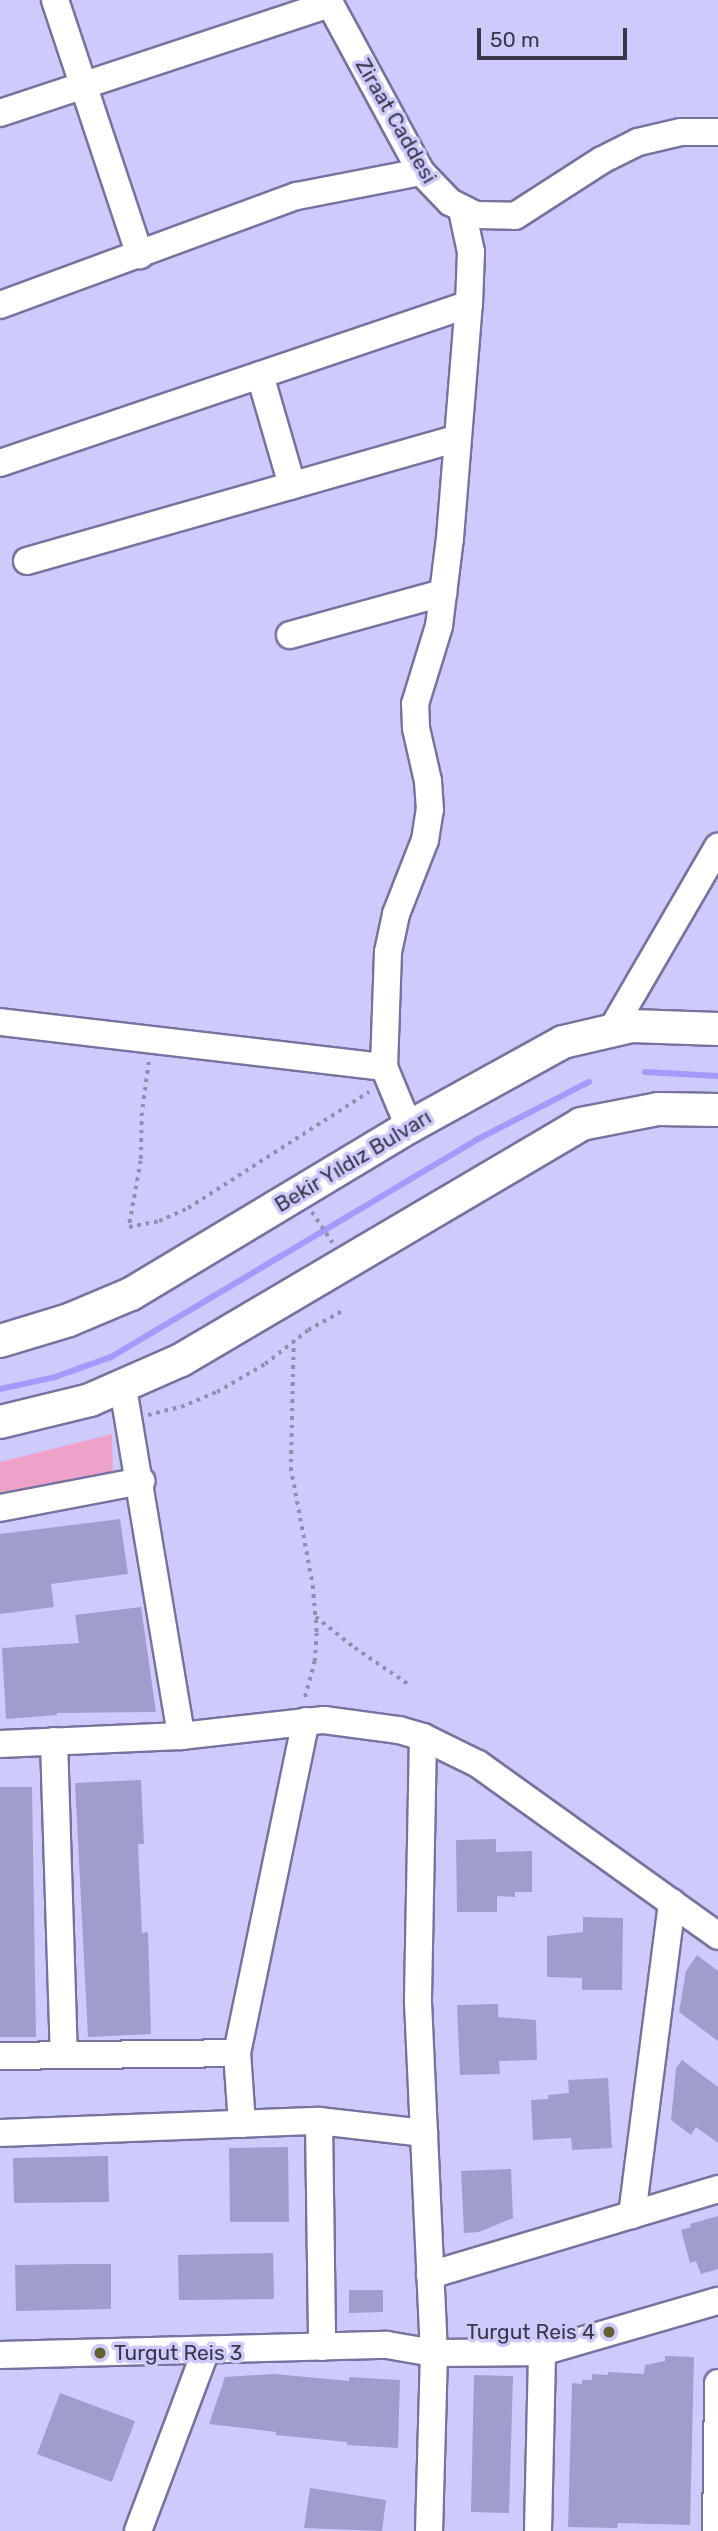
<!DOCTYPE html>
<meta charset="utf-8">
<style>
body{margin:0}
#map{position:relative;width:718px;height:2531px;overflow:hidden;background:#cecbfc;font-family:Rubik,sans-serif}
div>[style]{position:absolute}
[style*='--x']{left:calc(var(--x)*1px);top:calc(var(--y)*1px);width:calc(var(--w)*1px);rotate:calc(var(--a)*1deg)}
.green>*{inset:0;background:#eea2ca}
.stream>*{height:6px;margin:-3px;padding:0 3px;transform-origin:3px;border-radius:3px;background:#a499fc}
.building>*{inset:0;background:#a09dcc}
.path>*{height:3.5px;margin-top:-1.75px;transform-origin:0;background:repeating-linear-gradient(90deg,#908db2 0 3.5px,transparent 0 8.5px)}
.roads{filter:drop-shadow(2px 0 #75739f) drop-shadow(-2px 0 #75739f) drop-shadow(0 2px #75739f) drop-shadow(0 -2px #75739f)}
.minor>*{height:26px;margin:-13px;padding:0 13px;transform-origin:13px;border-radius:13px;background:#fff}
.major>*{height:32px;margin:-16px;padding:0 16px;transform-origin:16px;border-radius:16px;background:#fff}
.dots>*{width:19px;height:19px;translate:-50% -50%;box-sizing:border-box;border:4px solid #cecbfc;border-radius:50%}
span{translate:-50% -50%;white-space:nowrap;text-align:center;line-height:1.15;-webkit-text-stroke:7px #cecbfc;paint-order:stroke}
.street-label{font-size:21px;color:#37364a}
.poi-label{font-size:21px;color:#37364a}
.right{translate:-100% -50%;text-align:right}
.left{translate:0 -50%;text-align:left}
.scale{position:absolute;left:477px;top:28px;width:150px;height:32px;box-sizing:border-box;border:4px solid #37364a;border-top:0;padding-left:9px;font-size:21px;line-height:24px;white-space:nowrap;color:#37364a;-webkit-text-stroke:5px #cecbfc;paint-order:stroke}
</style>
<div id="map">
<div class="green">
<i style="clip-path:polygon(112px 1434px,113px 1477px,0 1509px,0 1462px)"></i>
</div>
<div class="stream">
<i style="--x:645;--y:1072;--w:73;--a:3.1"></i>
<i style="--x:0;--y:1389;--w:56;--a:-12.3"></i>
<i style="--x:55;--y:1377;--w:59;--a:-19.7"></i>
<i style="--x:111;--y:1357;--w:425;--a:-30.7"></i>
<i style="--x:476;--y:1140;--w:127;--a:-27.2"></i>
</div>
<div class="building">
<i style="clip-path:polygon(120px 1519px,128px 1574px,51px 1584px,54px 1607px,0 1614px,0 1534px)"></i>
<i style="clip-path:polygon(141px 1607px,156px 1712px,57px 1713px,57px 1715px,6px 1719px,2px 1648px,79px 1643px,75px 1615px)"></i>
<i style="clip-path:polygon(141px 1780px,144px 1844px,138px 1844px,142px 1933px,148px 1932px,151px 2034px,88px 2037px,75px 1783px)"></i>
<i style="clip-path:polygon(0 1787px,32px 1787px,36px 2037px,0 2037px)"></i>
<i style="clip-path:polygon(496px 1839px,496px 1852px,532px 1851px,532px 1892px,515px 1892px,515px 1897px,497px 1896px,497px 1912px,457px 1912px,456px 1840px)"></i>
<i style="clip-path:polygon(583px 1917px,623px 1918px,622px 1990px,582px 1990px,582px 1978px,547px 1977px,547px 1936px,583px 1932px)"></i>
<i style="clip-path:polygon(697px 1955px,718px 1971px,718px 2041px,679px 2012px,686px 1971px)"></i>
<i style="clip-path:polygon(498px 2004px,498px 2017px,536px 2020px,537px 2060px,499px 2061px,500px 2074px,460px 2075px,457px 2005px)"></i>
<i style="clip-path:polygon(682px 2060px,718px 2087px,718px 2143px,696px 2127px,691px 2135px,671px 2120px,676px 2068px)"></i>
<i style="clip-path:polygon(608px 2078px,612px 2148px,572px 2150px,571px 2138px,533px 2140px,531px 2100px,548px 2099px,548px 2095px,569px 2093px,568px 2080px)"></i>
<i style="clip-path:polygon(288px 2147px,289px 2222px,230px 2222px,229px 2148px)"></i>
<i style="clip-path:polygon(108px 2156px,109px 2202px,14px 2203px,13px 2158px)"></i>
<i style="clip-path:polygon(511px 2169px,513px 2218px,479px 2232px,464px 2233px,461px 2171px)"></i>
<i style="clip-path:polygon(718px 2216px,718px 2269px,701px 2274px,696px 2261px,690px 2263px,681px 2230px,691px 2227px,690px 2224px)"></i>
<i style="clip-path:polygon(273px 2253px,274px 2299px,179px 2300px,178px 2255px)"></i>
<i style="clip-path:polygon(78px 2264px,111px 2264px,111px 2309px,16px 2311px,15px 2265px)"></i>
<i style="clip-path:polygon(349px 2290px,383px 2290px,383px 2312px,349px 2313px)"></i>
<i style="clip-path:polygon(665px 2356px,694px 2357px,690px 2525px,618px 2523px,617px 2528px,568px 2527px,572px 2383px,582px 2384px,582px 2380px,592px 2380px,592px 2374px,608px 2375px,608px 2372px,644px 2374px,645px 2365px,665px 2361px)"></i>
<i style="clip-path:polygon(274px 2374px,349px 2381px,349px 2377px,400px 2380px,398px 2448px,347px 2445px,347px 2442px,276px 2435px,276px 2432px,209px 2424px,225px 2377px)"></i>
<i style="clip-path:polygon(474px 2375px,513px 2376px,509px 2513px,471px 2512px)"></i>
<i style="clip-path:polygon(60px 2393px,135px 2421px,112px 2482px,37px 2454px)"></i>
<i style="clip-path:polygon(310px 2488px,386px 2500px,382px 2531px,304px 2528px)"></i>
</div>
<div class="path">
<i style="--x:149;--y:1062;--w:51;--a:97.8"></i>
<i style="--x:142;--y:1113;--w:48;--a:91.2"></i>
<i style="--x:141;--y:1161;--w:67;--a:100.3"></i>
<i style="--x:129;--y:1227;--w:31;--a:-11"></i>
<i style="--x:159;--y:1221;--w:32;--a:-24"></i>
<i style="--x:188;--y:1208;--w:215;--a:-32.7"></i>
<i style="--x:312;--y:1212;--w:37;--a:56"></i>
<i style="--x:294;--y:1340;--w:128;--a:91.3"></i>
<i style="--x:291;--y:1468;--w:120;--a:79.4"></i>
<i style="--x:313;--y:1586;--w:47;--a:85.1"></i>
<i style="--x:317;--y:1633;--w:28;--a:94"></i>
<i style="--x:315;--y:1661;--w:39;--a:105"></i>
<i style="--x:148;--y:1415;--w:34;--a:-14"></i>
<i style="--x:181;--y:1407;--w:39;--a:-23"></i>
<i style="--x:217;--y:1392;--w:56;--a:-30.3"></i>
<i style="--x:265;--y:1364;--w:55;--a:-38.3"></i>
<i style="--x:308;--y:1330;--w:38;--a:-29"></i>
<i style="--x:316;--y:1617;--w:50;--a:38.5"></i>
<i style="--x:355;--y:1648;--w:68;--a:34.2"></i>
</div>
<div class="roads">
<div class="minor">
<i style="--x:55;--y:0;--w:269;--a:71.6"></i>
<i style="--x:328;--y:0;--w:196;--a:61.6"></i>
<i style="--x:421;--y:172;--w:42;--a:46"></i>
<i style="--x:450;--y:202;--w:29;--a:27"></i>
<i style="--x:476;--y:215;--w:39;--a:1"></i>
<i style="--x:515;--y:216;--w:103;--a:-32.8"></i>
<i style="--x:602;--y:160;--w:40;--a:-26.6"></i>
<i style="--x:638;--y:142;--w:44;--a:-13.1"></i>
<i style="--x:681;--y:132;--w:37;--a:0"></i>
<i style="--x:0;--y:113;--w:348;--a:-18.3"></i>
<i style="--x:0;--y:305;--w:316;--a:-20.2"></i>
<i style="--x:297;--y:196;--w:126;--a:-11"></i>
<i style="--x:260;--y:375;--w:115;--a:73.8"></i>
<i style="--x:0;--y:463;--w:495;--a:-18.7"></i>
<i style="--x:27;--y:561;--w:446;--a:-15.9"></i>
<i style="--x:290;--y:635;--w:159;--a:-15.4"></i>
<i style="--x:0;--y:1022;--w:387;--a:6.7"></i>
<i style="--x:612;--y:1029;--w:211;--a:-59.8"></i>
<i style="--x:409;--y:1127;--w:65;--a:-112.6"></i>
<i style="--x:384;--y:1067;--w:115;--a:-88"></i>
<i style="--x:388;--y:952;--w:39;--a:-78"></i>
<i style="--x:396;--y:914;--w:79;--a:-68.6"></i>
<i style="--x:425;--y:840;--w:30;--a:-81"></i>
<i style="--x:430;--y:810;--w:29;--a:-94"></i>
<i style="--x:428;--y:781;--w:54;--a:-102.8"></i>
<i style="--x:416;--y:728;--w:24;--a:-92"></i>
<i style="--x:415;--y:704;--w:82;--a:-72.9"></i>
<i style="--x:439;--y:626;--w:89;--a:-82.9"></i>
<i style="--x:450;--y:538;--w:235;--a:-85.4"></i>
<i style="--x:469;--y:304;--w:52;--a:-87.8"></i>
<i style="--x:471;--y:252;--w:43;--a:-102.1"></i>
<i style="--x:123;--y:1388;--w:353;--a:80.5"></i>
<i style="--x:0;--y:1508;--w:144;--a:-10.8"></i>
<i style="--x:423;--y:1737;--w:265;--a:91.1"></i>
<i style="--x:418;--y:2002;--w:351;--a:87.4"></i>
<i style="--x:434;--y:2353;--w:178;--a:91.6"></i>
<i style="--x:54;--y:1741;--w:314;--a:88.2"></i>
<i style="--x:0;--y:1744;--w:181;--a:-2.5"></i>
<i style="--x:181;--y:1736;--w:144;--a:-6.4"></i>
<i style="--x:324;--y:1720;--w:76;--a:7.6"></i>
<i style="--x:399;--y:1730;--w:25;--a:16"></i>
<i style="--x:423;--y:1737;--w:61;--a:26.1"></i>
<i style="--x:478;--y:1764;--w:295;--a:35.6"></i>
<i style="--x:0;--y:2056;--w:237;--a:-0.7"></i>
<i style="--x:319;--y:2121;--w:226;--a:89.2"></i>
<i style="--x:242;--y:2124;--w:71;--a:-94"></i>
<i style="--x:237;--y:2053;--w:339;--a:-78.3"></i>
<i style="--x:0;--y:2133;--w:319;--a:-2.2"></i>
<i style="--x:319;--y:2121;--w:106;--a:6.5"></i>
<i style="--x:632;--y:2215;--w:315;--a:-82.7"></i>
<i style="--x:430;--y:2275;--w:301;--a:-16.6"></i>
<i style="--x:0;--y:2355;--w:387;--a:-1.5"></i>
<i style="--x:387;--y:2345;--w:48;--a:9.7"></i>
<i style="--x:434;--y:2353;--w:108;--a:-0.5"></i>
<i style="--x:542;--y:2352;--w:183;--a:-16.2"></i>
<i style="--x:138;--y:2531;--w:193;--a:-69.4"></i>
<i style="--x:538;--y:2531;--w:179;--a:-88.7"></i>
<i style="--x:716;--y:2531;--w:148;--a:-89.2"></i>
</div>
<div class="major">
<i style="--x:0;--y:1341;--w:72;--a:-16.9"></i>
<i style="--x:69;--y:1320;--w:67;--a:-22.8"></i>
<i style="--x:131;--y:1294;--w:324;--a:-31"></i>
<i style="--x:409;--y:1127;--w:176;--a:-28.9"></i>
<i style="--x:563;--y:1042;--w:71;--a:-13.1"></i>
<i style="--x:632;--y:1026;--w:86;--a:2"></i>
<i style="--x:0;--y:1422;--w:93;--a:-13.7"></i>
<i style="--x:90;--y:1400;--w:99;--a:-23.7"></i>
<i style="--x:181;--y:1360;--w:464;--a:-30.5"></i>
<i style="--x:581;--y:1124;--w:78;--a:-11"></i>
<i style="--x:658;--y:1109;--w:60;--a:1"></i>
</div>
</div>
<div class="dots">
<i style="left:609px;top:2332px;background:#63612e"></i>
<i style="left:100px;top:2353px;background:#63612e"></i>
</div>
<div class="street-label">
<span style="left:396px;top:121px;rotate:60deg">Ziraat Caddesi</span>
<span style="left:353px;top:1161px;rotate:-31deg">Bekir Yıldız Bulvarı</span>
</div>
<div class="poi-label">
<span class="right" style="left:595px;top:2332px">Turgut Reis 4</span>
<span class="left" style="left:114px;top:2353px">Turgut Reis 3</span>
</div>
<div class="scale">50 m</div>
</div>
